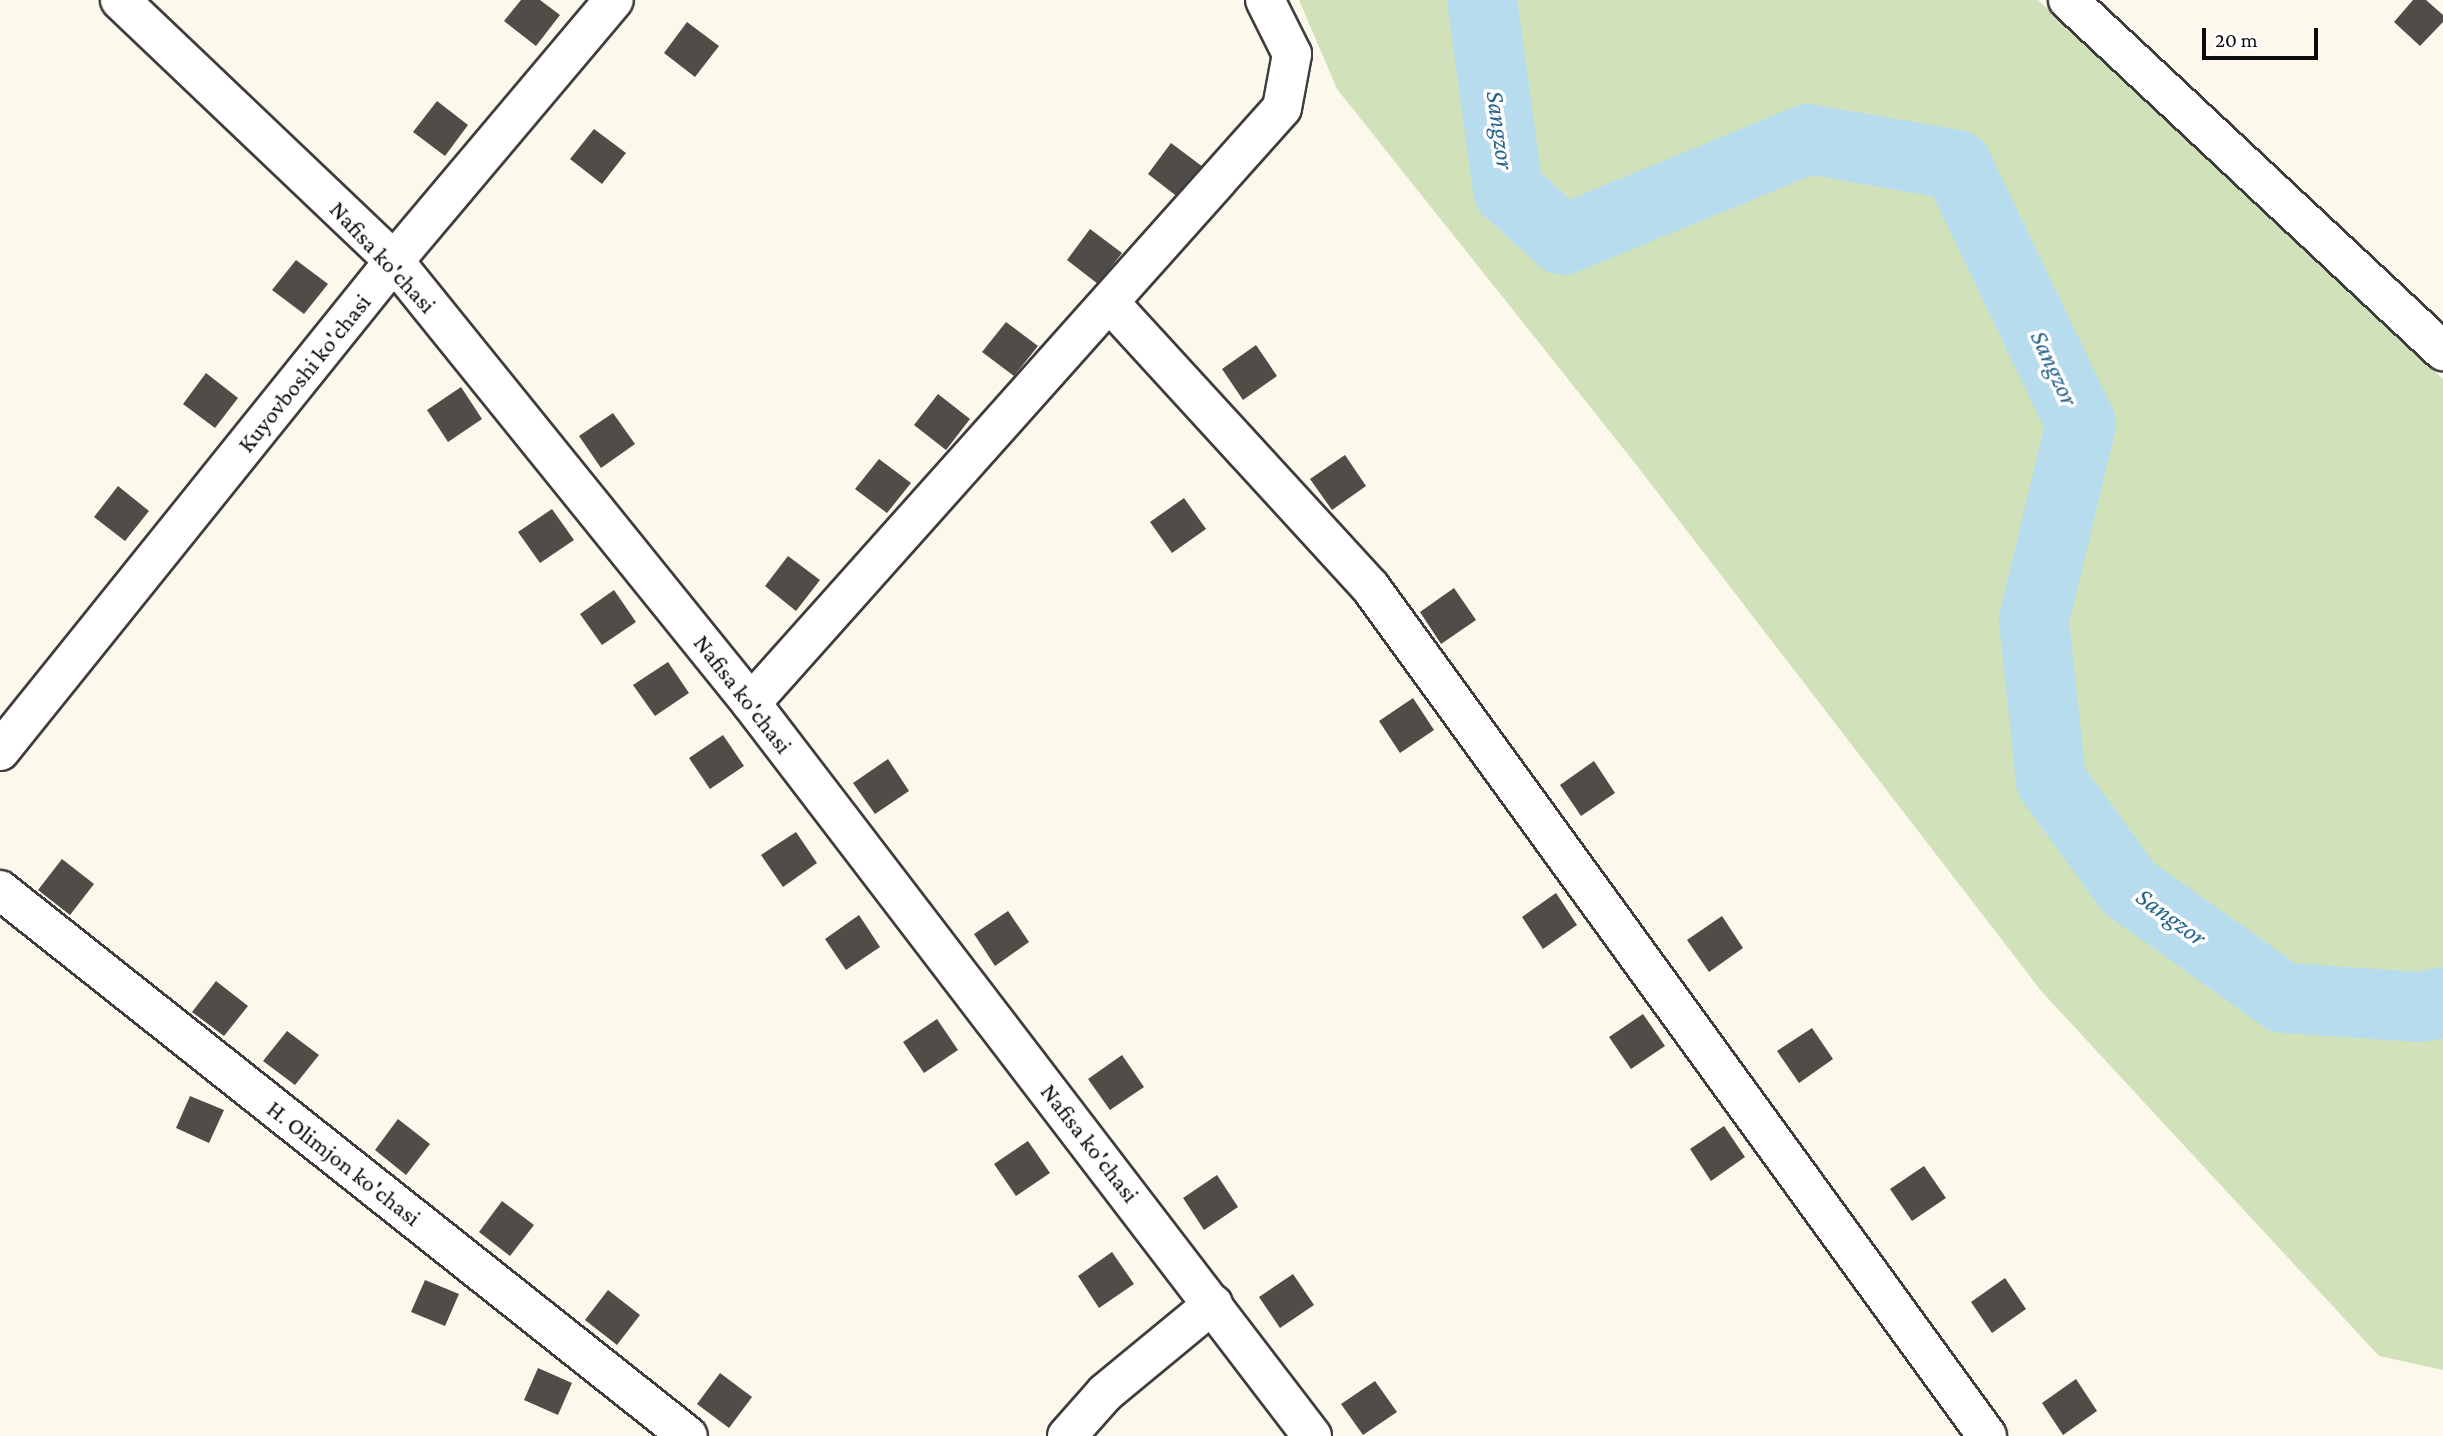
<!DOCTYPE html>
<style>
body{margin:0}
#map{position:relative;width:2443px;height:1436px;overflow:hidden;background:#fcf8eb;font-family:"Crimson Pro",serif}
div>[style]{position:absolute}
[style*='--x']{left:calc(var(--x)*1px);top:calc(var(--y)*1px);width:calc(var(--w)*1px);rotate:calc(var(--a)*1deg)}
.green>*{inset:0;background:#d1e2ba}
.river>*{height:70px;margin:-35px;padding:0 35px;transform-origin:35px;border-radius:35px;background:#b7dced}
.building>*{inset:0;background:#524c49}
.roads{filter:drop-shadow(2px 0 #3e3e3e) drop-shadow(-2px 0 #3e3e3e) drop-shadow(0 2px #3e3e3e) drop-shadow(0 -2px #3e3e3e)}
.minor>*{height:38px;margin:-19px;padding:0 19px;transform-origin:19px;border-radius:19px;background:#fff}
span{translate:-50% -50%;white-space:nowrap;text-align:center;line-height:1.15;-webkit-text-stroke:7px #fff;paint-order:stroke}
.street-label{font-size:24px;color:#0b0b0b}
.water-label{font-size:26px;color:#26648b;font-style:italic}
.scale{position:absolute;left:2202px;top:28px;width:116px;height:32px;box-sizing:border-box;border:4px solid #0b0b0b;border-top:0;padding-left:9px;font-size:21px;line-height:24px;white-space:nowrap;color:#0b0b0b;-webkit-text-stroke:5px #fff;paint-order:stroke}
</style>
<div id="map">
<div class="green">
<i style="clip-path:polygon(1299px 0,2038px 0,2443px 379px,2443px 1370px,2379px 1356px,2042px 992px,1634px 462px,1337px 89px)"></i>
</div>
<div class="river">
<i style="--x:1482;--y:0;--w:192;--a:82.2"></i>
<i style="--x:1508;--y:190;--w:74;--a:42.3"></i>
<i style="--x:1563;--y:240;--w:265;--a:-22.4"></i>
<i style="--x:1808;--y:139;--w:151;--a:9.9"></i>
<i style="--x:1957;--y:165;--w:287;--a:64.4"></i>
<i style="--x:2081;--y:424;--w:202;--a:103.5"></i>
<i style="--x:2034;--y:620;--w:162;--a:84"></i>
<i style="--x:2051;--y:781;--w:132;--a:53.9"></i>
<i style="--x:2129;--y:888;--w:190;--a:35.4"></i>
<i style="--x:2284;--y:998;--w:136;--a:3.8"></i>
<i style="--x:2420;--y:1007;--w:24;--a:-12"></i>
</div>
<div class="building">
<i style="clip-path:polygon(521px 0,540px 0,560px 15px,536px 46px,504px 21px)"></i>
<i style="clip-path:polygon(2413px 0,2426px 0,2443px 15px,2443px 22px,2420px 46px,2394px 22px)"></i>
<i style="clip-path:polygon(687px 22px,719px 46px,695px 77px,664px 53px)"></i>
<i style="clip-path:polygon(437px 101px,468px 125px,445px 156px,413px 132px)"></i>
<i style="clip-path:polygon(594px 129px,626px 153px,602px 184px,570px 159px)"></i>
<i style="clip-path:polygon(1171px 143px,1203px 167px,1179px 198px,1148px 174px)"></i>
<i style="clip-path:polygon(1090px 229px,1122px 253px,1098px 284px,1067px 260px)"></i>
<i style="clip-path:polygon(296px 260px,328px 284px,304px 314px,272px 290px)"></i>
<i style="clip-path:polygon(1006px 322px,1038px 346px,1014px 376px,982px 352px)"></i>
<i style="clip-path:polygon(1256px 345px,1277px 376px,1243px 400px,1222px 369px)"></i>
<i style="clip-path:polygon(206px 373px,238px 398px,215px 428px,183px 404px)"></i>
<i style="clip-path:polygon(461px 387px,482px 419px,448px 442px,427px 410px)"></i>
<i style="clip-path:polygon(938px 394px,970px 419px,946px 450px,914px 425px)"></i>
<i style="clip-path:polygon(613px 413px,635px 444px,601px 468px,579px 436px)"></i>
<i style="clip-path:polygon(1345px 455px,1366px 486px,1332px 510px,1310px 479px)"></i>
<i style="clip-path:polygon(879px 459px,911px 483px,887px 513px,855px 489px)"></i>
<i style="clip-path:polygon(118px 486px,149px 511px,125px 541px,94px 517px)"></i>
<i style="clip-path:polygon(1184px 498px,1206px 529px,1172px 553px,1150px 522px)"></i>
<i style="clip-path:polygon(552px 509px,574px 540px,540px 563px,518px 532px)"></i>
<i style="clip-path:polygon(788px 556px,820px 580px,796px 611px,765px 586px)"></i>
<i style="clip-path:polygon(1454px 588px,1476px 620px,1441px 644px,1420px 612px)"></i>
<i style="clip-path:polygon(614px 590px,636px 622px,602px 645px,580px 614px)"></i>
<i style="clip-path:polygon(668px 662px,689px 693px,655px 716px,633px 685px)"></i>
<i style="clip-path:polygon(1413px 698px,1434px 730px,1400px 753px,1379px 721px)"></i>
<i style="clip-path:polygon(723px 735px,744px 766px,710px 789px,689px 758px)"></i>
<i style="clip-path:polygon(888px 759px,909px 791px,875px 814px,853px 783px)"></i>
<i style="clip-path:polygon(1594px 761px,1615px 793px,1581px 816px,1560px 785px)"></i>
<i style="clip-path:polygon(796px 832px,817px 863px,783px 887px,761px 855px)"></i>
<i style="clip-path:polygon(62px 859px,94px 884px,70px 915px,38px 890px)"></i>
<i style="clip-path:polygon(1556px 893px,1577px 925px,1543px 949px,1522px 917px)"></i>
<i style="clip-path:polygon(1008px 911px,1029px 942px,995px 966px,974px 934px)"></i>
<i style="clip-path:polygon(859px 915px,880px 947px,846px 970px,825px 939px)"></i>
<i style="clip-path:polygon(1722px 916px,1743px 948px,1709px 972px,1687px 940px)"></i>
<i style="clip-path:polygon(216px 981px,248px 1006px,224px 1036px,192px 1012px)"></i>
<i style="clip-path:polygon(1643px 1014px,1665px 1046px,1631px 1069px,1609px 1037px)"></i>
<i style="clip-path:polygon(937px 1019px,958px 1050px,924px 1073px,903px 1042px)"></i>
<i style="clip-path:polygon(1812px 1028px,1833px 1059px,1799px 1083px,1777px 1051px)"></i>
<i style="clip-path:polygon(287px 1031px,319px 1055px,295px 1085px,263px 1061px)"></i>
<i style="clip-path:polygon(1122px 1055px,1144px 1087px,1110px 1110px,1088px 1079px)"></i>
<i style="clip-path:polygon(190px 1096px,224px 1110px,209px 1143px,176px 1128px)"></i>
<i style="clip-path:polygon(398px 1119px,430px 1144px,406px 1175px,375px 1150px)"></i>
<i style="clip-path:polygon(1724px 1126px,1745px 1157px,1711px 1181px,1690px 1149px)"></i>
<i style="clip-path:polygon(1028px 1141px,1050px 1173px,1016px 1196px,994px 1164px)"></i>
<i style="clip-path:polygon(1924px 1166px,1946px 1198px,1912px 1221px,1890px 1189px)"></i>
<i style="clip-path:polygon(1217px 1175px,1238px 1207px,1204px 1230px,1183px 1198px)"></i>
<i style="clip-path:polygon(502px 1201px,534px 1225px,510px 1256px,479px 1232px)"></i>
<i style="clip-path:polygon(1112px 1252px,1134px 1284px,1099px 1308px,1078px 1276px)"></i>
<i style="clip-path:polygon(1293px 1274px,1314px 1305px,1280px 1328px,1259px 1297px)"></i>
<i style="clip-path:polygon(2005px 1278px,2026px 1309px,1992px 1333px,1971px 1302px)"></i>
<i style="clip-path:polygon(425px 1280px,459px 1294px,445px 1326px,411px 1312px)"></i>
<i style="clip-path:polygon(608px 1290px,640px 1315px,617px 1345px,585px 1320px)"></i>
<i style="clip-path:polygon(538px 1368px,572px 1383px,558px 1415px,524px 1400px)"></i>
<i style="clip-path:polygon(720px 1373px,752px 1397px,729px 1428px,697px 1404px)"></i>
<i style="clip-path:polygon(2076px 1379px,2097px 1411px,2063px 1435px,2042px 1403px)"></i>
<i style="clip-path:polygon(1375px 1381px,1397px 1412px,1363px 1435px,1341px 1404px)"></i>
</div>
<div class="roads">
<div class="minor">
<i style="--x:120;--y:0;--w:378;--a:43.6"></i>
<i style="--x:394;--y:261;--w:568;--a:51.07"></i>
<i style="--x:751;--y:703;--w:923;--a:52.57"></i>
<i style="--x:2068;--y:0;--w:514;--a:43.11"></i>
<i style="--x:1110;--y:303;--w:386;--a:47.5"></i>
<i style="--x:1371;--y:588;--w:1048;--a:54"></i>
<i style="--x:751;--y:703;--w:797;--a:-48.25"></i>
<i style="--x:1282;--y:108;--w:55;--a:-79.5"></i>
<i style="--x:1292;--y:54;--w:60;--a:-116.6"></i>
<i style="--x:0;--y:751;--w:629;--a:-51.2"></i>
<i style="--x:394;--y:261;--w:341;--a:-49.9"></i>
<i style="--x:0;--y:890;--w:878;--a:38.44"></i>
<i style="--x:1067;--y:1436;--w:57;--a:-48.5"></i>
<i style="--x:1105;--y:1393;--w:140;--a:-39.5"></i>
</div>
</div>
<div class="street-label">
<span style="left:383px;top:257px;rotate:47deg">Nafisa ko'chasi</span>
<span style="left:304px;top:373px;rotate:-51deg">Kuyovboshi ko'chasi</span>
<span style="left:743px;top:694px;rotate:52deg">Nafisa ko'chasi</span>
<span style="left:1090px;top:1143px;rotate:52deg">Nafisa ko'chasi</span>
<span style="left:344px;top:1163px;rotate:38deg">H. Olimjon ko'chasi</span>
</div>
<div class="water-label">
<span style="left:1500px;top:130px;rotate:82deg">Sangzor</span>
<span style="left:2054px;top:368px;rotate:65deg">Sangzor</span>
<span style="left:2171px;top:917px;rotate:36deg">Sangzor</span>
</div>
<div class="scale">20 m</div>
</div>
